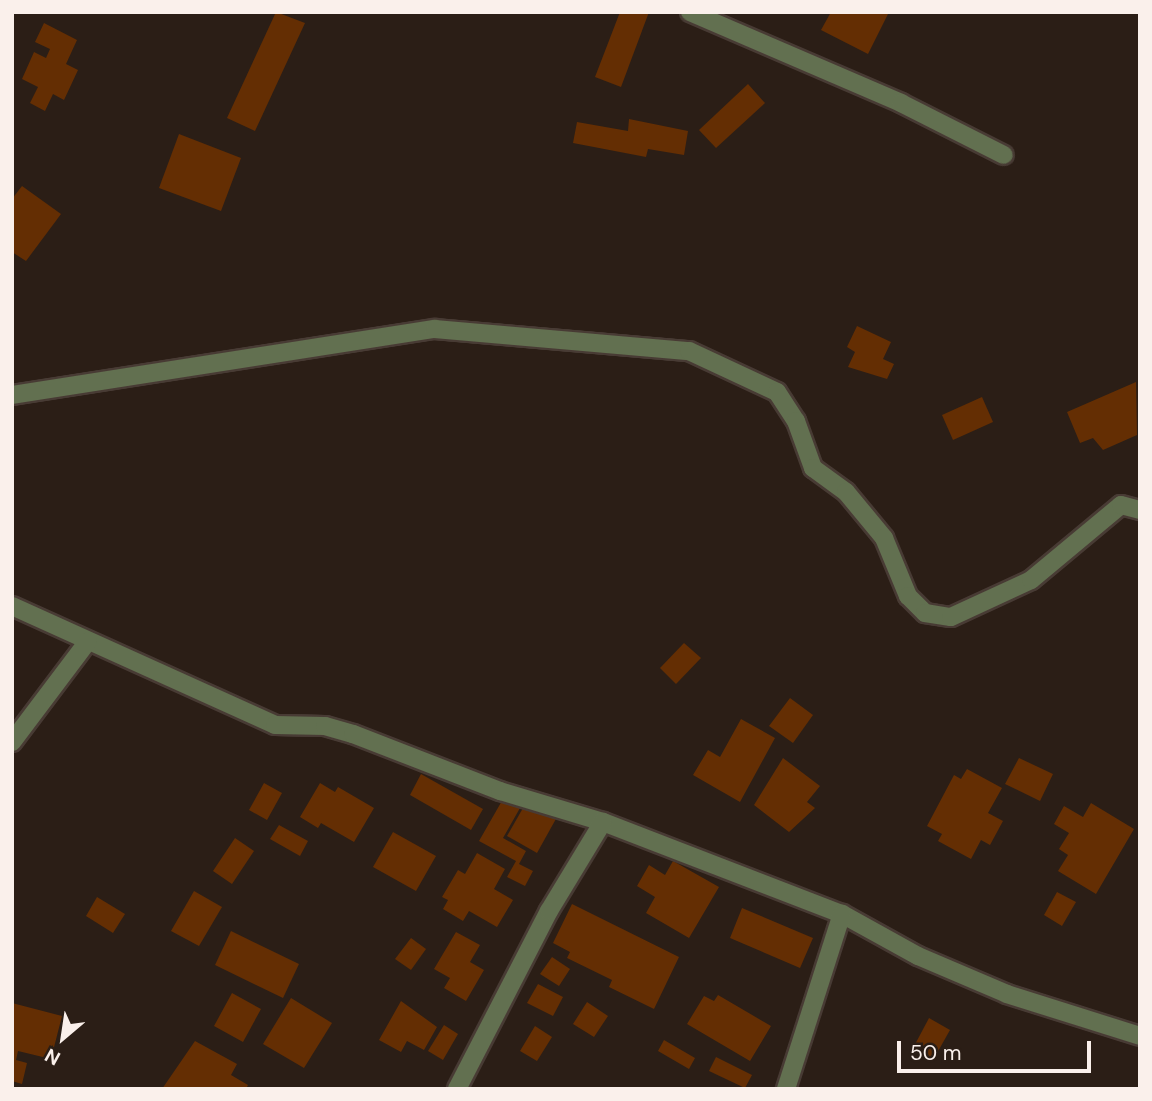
<!DOCTYPE html>
<style>
body{margin:0}
#map{position:relative;width:1152px;height:1101px;overflow:hidden;background:#2b1e16;font-family:"DM Sans",sans-serif}
div>[style]{position:absolute}
[style*='--x']{left:calc(var(--x)*1px);top:calc(var(--y)*1px);width:calc(var(--w)*1px);rotate:calc(var(--a)*1deg)}
.building>*{inset:0;background:#642e03}
.roads{filter:drop-shadow(2px 0 #483b34) drop-shadow(-2px 0 #483b34) drop-shadow(0 2px #483b34) drop-shadow(0 -2px #483b34)}
.street>*{height:18px;margin:-9px;padding:0 9px;transform-origin:9px;border-radius:9px;background:#627050}
span{translate:-50% -50%;white-space:nowrap;text-align:center;line-height:1.15;-webkit-text-stroke:5px #2b1e16;paint-order:stroke}
.frame{position:absolute;inset:0;border:14px solid #faf0eb;pointer-events:none}
.north{position:absolute;left:28px;top:1003px;width:70px;height:70px;-webkit-text-stroke:5px #2b1e16;paint-order:stroke;rotate:209deg;font-size:19px;font-weight:700;line-height:28px;text-align:center;color:#faf0eb}
.north::after{content:'';display:block;margin:auto;width:24px;height:32px;background:#faf0eb;clip-path:polygon(50% 0,100% 100%,50% 72%,0 100%)}
.scale{position:absolute;left:897px;top:1041px;width:194px;height:32px;box-sizing:border-box;border:4px solid #faf0eb;border-top:0;padding-left:9px;font-size:21px;line-height:24px;white-space:nowrap;color:#faf0eb;-webkit-text-stroke:5px #2b1e16;paint-order:stroke}
</style>
<div id="map">
<div class="building">
<i style="clip-path:polygon(276px 12px,305px 23px,255px 131px,227px 118px)"></i>
<i style="clip-path:polygon(620px 12px,649px 12px,621px 87px,595px 77px)"></i>
<i style="clip-path:polygon(831px 12px,889px 12px,868px 54px,821px 30px)"></i>
<i style="clip-path:polygon(44px 23px,77px 40px,66px 64px,78px 70px,64px 100px,53px 94px,45px 111px,30px 103px,38px 87px,22px 79px,34px 52px,46px 58px,50px 49px,35px 42px)"></i>
<i style="clip-path:polygon(748px 84px,765px 103px,716px 148px,699px 130px)"></i>
<i style="clip-path:polygon(629px 119px,688px 131px,684px 155px,648px 149px,646px 157px,573px 143px,577px 122px,628px 131px)"></i>
<i style="clip-path:polygon(179px 134px,241px 158px,221px 211px,159px 188px)"></i>
<i style="clip-path:polygon(22px 186px,61px 214px,26px 261px,12px 252px,12px 199px)"></i>
<i style="clip-path:polygon(857px 326px,891px 342px,883px 359px,894px 364px,887px 379px,848px 367px,855px 352px,847px 347px)"></i>
<i style="clip-path:polygon(1136px 382px,1137px 435px,1103px 450px,1093px 438px,1080px 443px,1067px 412px)"></i>
<i style="clip-path:polygon(982px 397px,993px 422px,953px 440px,942px 415px)"></i>
<i style="clip-path:polygon(684px 643px,701px 658px,676px 684px,660px 668px)"></i>
<i style="clip-path:polygon(790px 698px,813px 715px,793px 743px,769px 726px)"></i>
<i style="clip-path:polygon(741px 719px,775px 738px,740px 802px,693px 775px,708px 750px,720px 757px)"></i>
<i style="clip-path:polygon(783px 758px,820px 786px,807px 802px,815px 808px,789px 832px,754px 805px)"></i>
<i style="clip-path:polygon(1019px 758px,1053px 774px,1040px 801px,1005px 784px)"></i>
<i style="clip-path:polygon(967px 769px,1002px 788px,988px 813px,1003px 821px,990px 845px,981px 840px,971px 859px,938px 841px,942px 834px,927px 826px,954px 775px,961px 779px)"></i>
<i style="clip-path:polygon(421px 774px,483px 809px,471px 830px,410px 795px)"></i>
<i style="clip-path:polygon(264px 783px,282px 793px,267px 820px,249px 810px)"></i>
<i style="clip-path:polygon(320px 783px,335px 792px,338px 787px,374px 808px,354px 842px,321px 823px,318px 828px,300px 817px)"></i>
<i style="clip-path:polygon(503px 799px,520px 808px,503px 838px,526px 851px,519px 864px,533px 871px,525px 886px,507px 877px,516px 861px,479px 841px)"></i>
<i style="clip-path:polygon(527px 801px,557px 817px,537px 853px,507px 836px)"></i>
<i style="clip-path:polygon(1091px 803px,1134px 829px,1096px 894px,1058px 871px,1068px 855px,1059px 849px,1069px 833px,1054px 824px,1064px 806px,1083px 817px)"></i>
<i style="clip-path:polygon(279px 825px,308px 841px,300px 856px,270px 839px)"></i>
<i style="clip-path:polygon(393px 832px,436px 856px,416px 891px,373px 867px)"></i>
<i style="clip-path:polygon(235px 838px,254px 851px,232px 884px,213px 871px)"></i>
<i style="clip-path:polygon(477px 853px,505px 869px,494px 889px,513px 900px,497px 927px,469px 911px,463px 921px,443px 909px,448px 900px,442px 897px,458px 870px,465px 874px)"></i>
<i style="clip-path:polygon(673px 861px,719px 887px,689px 938px,646px 913px,655px 897px,637px 886px,649px 865px,665px 875px)"></i>
<i style="clip-path:polygon(194px 891px,222px 907px,199px 946px,171px 931px)"></i>
<i style="clip-path:polygon(1057px 892px,1076px 902px,1062px 926px,1044px 915px)"></i>
<i style="clip-path:polygon(97px 897px,125px 914px,113px 933px,86px 916px)"></i>
<i style="clip-path:polygon(572px 904px,679px 957px,654px 1009px,609px 987px,612px 980px,567px 958px,570px 952px,553px 943px)"></i>
<i style="clip-path:polygon(742px 908px,813px 938px,800px 968px,730px 938px)"></i>
<i style="clip-path:polygon(231px 931px,299px 964px,283px 998px,215px 965px)"></i>
<i style="clip-path:polygon(456px 932px,480px 945px,470px 962px,484px 970px,466px 1001px,444px 988px,450px 978px,434px 969px)"></i>
<i style="clip-path:polygon(411px 938px,426px 949px,411px 970px,395px 959px)"></i>
<i style="clip-path:polygon(552px 957px,570px 969px,559px 986px,540px 974px)"></i>
<i style="clip-path:polygon(538px 984px,563px 997px,553px 1016px,527px 1003px)"></i>
<i style="clip-path:polygon(232px 993px,261px 1009px,243px 1042px,214px 1026px)"></i>
<i style="clip-path:polygon(718px 995px,771px 1026px,750px 1061px,687px 1024px,704px 996px,714px 1001px)"></i>
<i style="clip-path:polygon(291px 998px,332px 1023px,304px 1068px,263px 1044px)"></i>
<i style="clip-path:polygon(401px 1001px,437px 1027px,424px 1050px,407px 1041px,401px 1052px,379px 1040px)"></i>
<i style="clip-path:polygon(587px 1002px,608px 1016px,594px 1037px,573px 1024px)"></i>
<i style="clip-path:polygon(12px 1003px,62px 1016px,51px 1059px,18px 1051px,16px 1060px,27px 1063px,22px 1084px,12px 1081px)"></i>
<i style="clip-path:polygon(929px 1018px,950px 1030px,932px 1062px,912px 1050px)"></i>
<i style="clip-path:polygon(444px 1025px,458px 1034px,443px 1060px,428px 1051px)"></i>
<i style="clip-path:polygon(535px 1026px,552px 1037px,537px 1061px,520px 1051px)"></i>
<i style="clip-path:polygon(664px 1040px,695px 1058px,689px 1069px,658px 1051px)"></i>
<i style="clip-path:polygon(195px 1041px,237px 1064px,231px 1075px,248px 1085px,246px 1089px,162px 1089px)"></i>
<i style="clip-path:polygon(716px 1057px,752px 1075px,745px 1088px,709px 1071px)"></i>
</div>
<div class="roads">
<div class="street">
<i style="--x:690;--y:12;--w:230;--a:23.3"></i>
<i style="--x:901;--y:103;--w:115;--a:26.8"></i>
<i style="--x:12;--y:395;--w:428;--a:-8.9"></i>
<i style="--x:435;--y:329;--w:255;--a:5"></i>
<i style="--x:689;--y:351;--w:97;--a:25"></i>
<i style="--x:777;--y:392;--w:35;--a:57"></i>
<i style="--x:796;--y:421;--w:50;--a:70.1"></i>
<i style="--x:813;--y:468;--w:41;--a:36"></i>
<i style="--x:846;--y:492;--w:60;--a:50.4"></i>
<i style="--x:884;--y:538;--w:63;--a:67.5"></i>
<i style="--x:908;--y:596;--w:24;--a:45"></i>
<i style="--x:925;--y:613;--w:26;--a:9"></i>
<i style="--x:951;--y:617;--w:88;--a:-24.8"></i>
<i style="--x:1031;--y:580;--w:117;--a:-39.8"></i>
<i style="--x:1121;--y:505;--w:20;--a:15"></i>
<i style="--x:12;--y:606;--w:289;--a:24.3"></i>
<i style="--x:275;--y:725;--w:50;--a:1.1"></i>
<i style="--x:325;--y:726;--w:29;--a:16"></i>
<i style="--x:353;--y:734;--w:158;--a:21.2"></i>
<i style="--x:500;--y:791;--w:108;--a:16.8"></i>
<i style="--x:603;--y:822;--w:256;--a:21.1"></i>
<i style="--x:842;--y:914;--w:87;--a:28.9"></i>
<i style="--x:918;--y:956;--w:97;--a:23.1"></i>
<i style="--x:1007;--y:994;--w:139;--a:17.5"></i>
<i style="--x:12;--y:742;--w:126;--a:-53"></i>
<i style="--x:457;--y:1089;--w:200;--a:-62.7"></i>
<i style="--x:549;--y:911;--w:104;--a:-58.8"></i>
<i style="--x:786;--y:1089;--w:184;--a:-72.3"></i>
</div>
</div>
<div class="frame"></div>
<div class="north">N</div>
<div class="scale">50 m</div>
</div>
